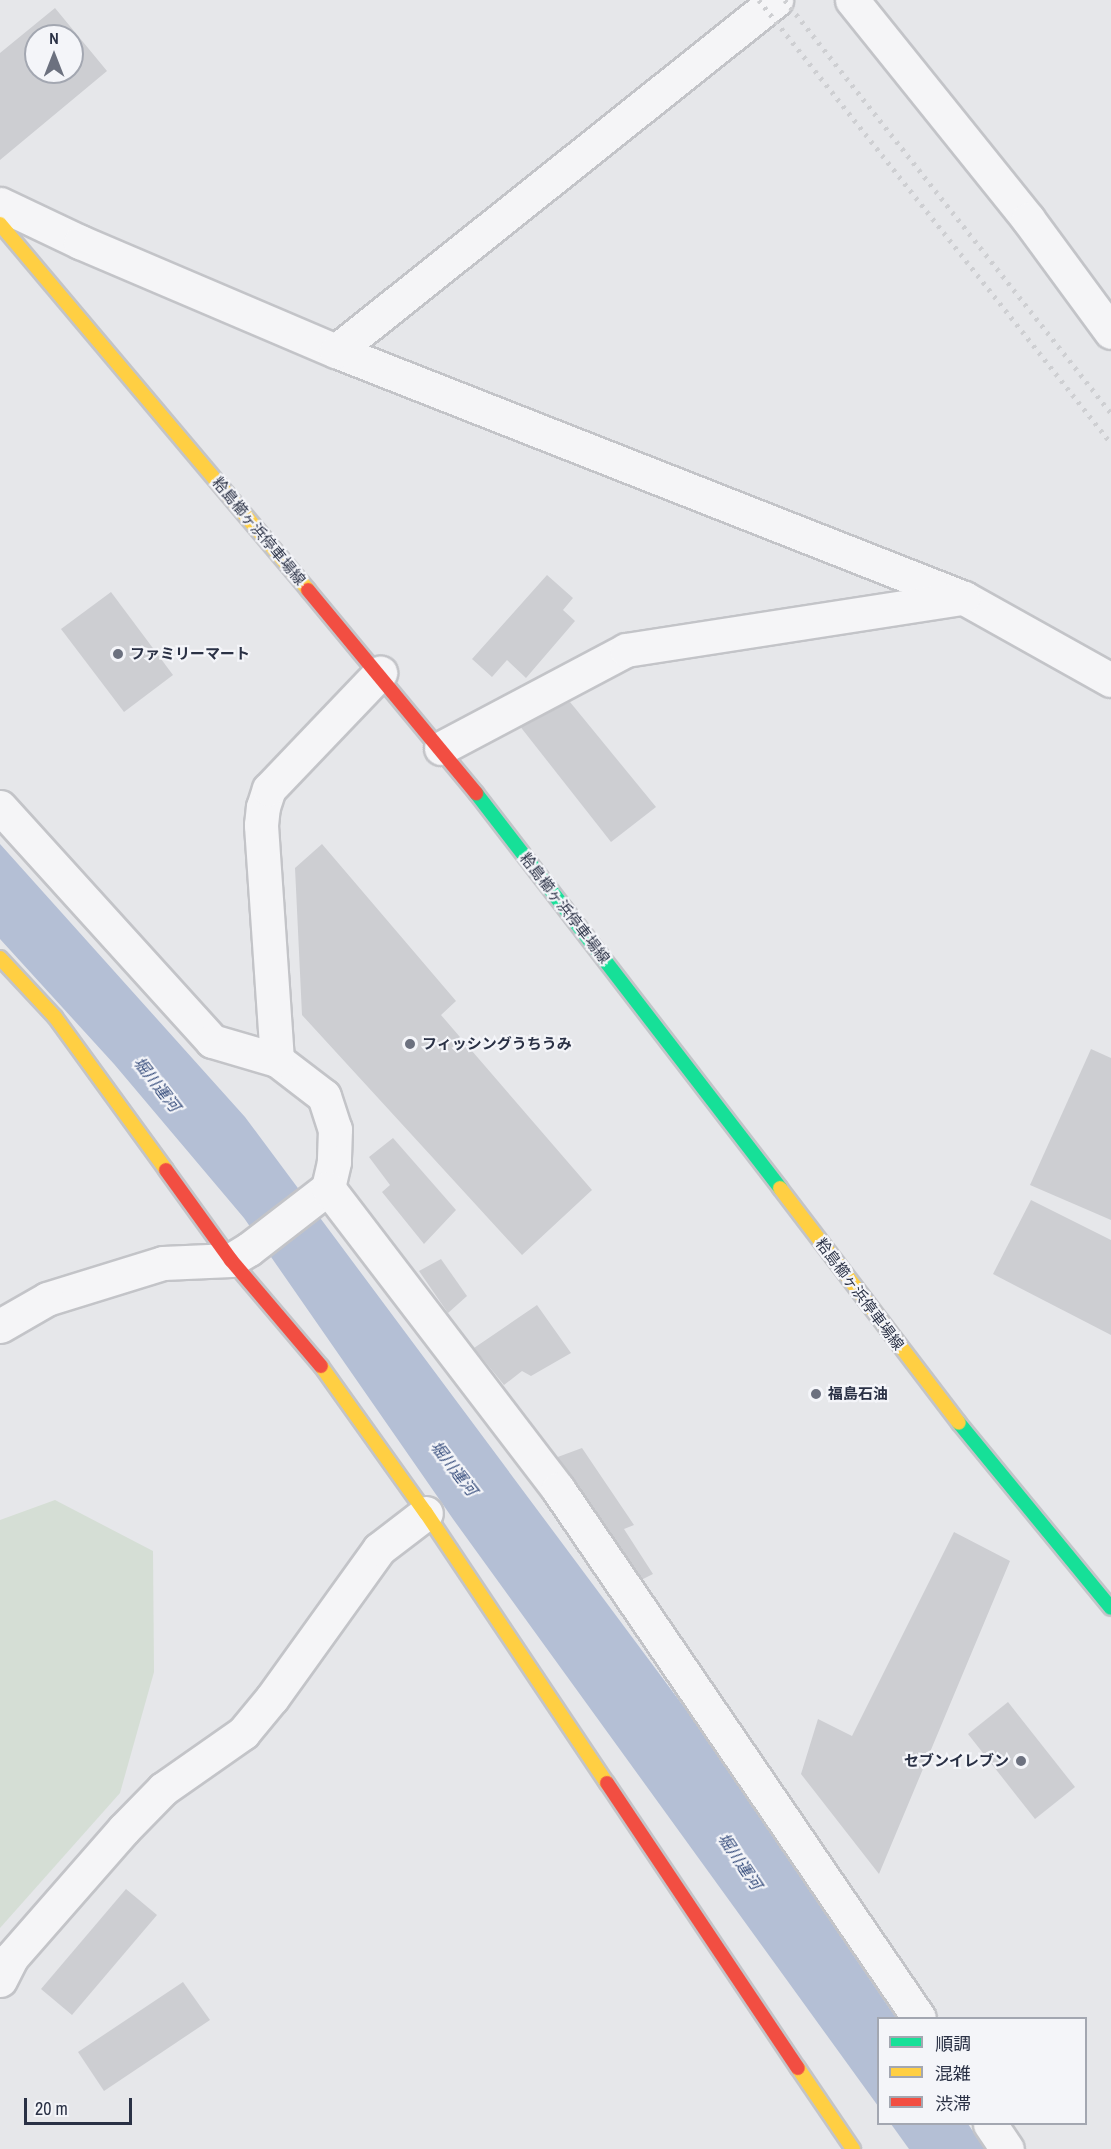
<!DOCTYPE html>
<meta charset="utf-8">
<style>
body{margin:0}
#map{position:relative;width:1111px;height:2149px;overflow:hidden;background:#e6e7ea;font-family:"Archivo Narrow","Noto Sans JP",sans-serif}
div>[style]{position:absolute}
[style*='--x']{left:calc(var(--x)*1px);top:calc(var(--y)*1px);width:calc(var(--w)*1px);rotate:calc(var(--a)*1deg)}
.green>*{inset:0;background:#d5ded5}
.water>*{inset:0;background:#b4bfd5}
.building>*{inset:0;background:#cdced2}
.roads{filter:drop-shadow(2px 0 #c3c4c8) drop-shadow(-2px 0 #c3c4c8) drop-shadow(0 2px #c3c4c8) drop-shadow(0 -2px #c3c4c8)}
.street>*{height:33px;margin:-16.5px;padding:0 16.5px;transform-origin:16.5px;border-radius:16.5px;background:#f5f5f7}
.fast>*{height:14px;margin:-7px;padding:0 7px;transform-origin:7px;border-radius:7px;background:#16e098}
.slow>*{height:14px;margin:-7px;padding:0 7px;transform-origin:7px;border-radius:7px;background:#ffcf43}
.jam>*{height:14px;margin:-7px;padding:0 7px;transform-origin:7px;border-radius:7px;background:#f24e42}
.rail>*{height:4.5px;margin-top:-2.25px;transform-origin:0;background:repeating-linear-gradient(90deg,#cecfd2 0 3px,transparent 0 9px)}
.dots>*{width:16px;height:16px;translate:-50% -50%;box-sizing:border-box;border:3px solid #f4f5f9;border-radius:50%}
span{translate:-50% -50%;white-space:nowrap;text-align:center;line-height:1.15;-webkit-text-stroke:4.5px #f4f5f9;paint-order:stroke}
.street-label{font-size:15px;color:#2a3145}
.poi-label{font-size:15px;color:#2a3145;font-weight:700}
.left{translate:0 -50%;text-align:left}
.right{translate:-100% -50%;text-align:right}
.water-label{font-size:16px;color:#334a7a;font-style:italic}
.legend{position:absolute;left:877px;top:2017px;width:210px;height:108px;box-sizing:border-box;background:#f4f5f9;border:2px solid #a3a7b1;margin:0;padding:8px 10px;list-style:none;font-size:18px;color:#2a3145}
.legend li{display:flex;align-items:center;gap:12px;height:30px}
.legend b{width:30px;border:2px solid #a3a7b1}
.north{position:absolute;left:24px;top:24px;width:60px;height:60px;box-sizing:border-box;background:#f4f5f9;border:2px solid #a3a7b1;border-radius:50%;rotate:0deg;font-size:16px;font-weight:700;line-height:24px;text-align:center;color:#2a3145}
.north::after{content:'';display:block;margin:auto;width:21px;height:27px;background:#6c717f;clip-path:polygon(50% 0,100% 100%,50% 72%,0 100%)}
.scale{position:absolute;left:24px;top:2098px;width:108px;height:27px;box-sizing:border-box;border:3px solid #2a3145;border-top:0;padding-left:8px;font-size:18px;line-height:21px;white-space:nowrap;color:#2a3145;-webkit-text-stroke:4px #f4f5f9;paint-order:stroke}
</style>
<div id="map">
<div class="green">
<i style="clip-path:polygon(55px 1500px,153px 1551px,154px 1672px,120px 1793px,0 1928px,0 1520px)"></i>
</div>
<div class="water">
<i style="clip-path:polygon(0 844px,245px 1117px,690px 1715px,896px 2018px,878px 2018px,878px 2106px,453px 1519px,244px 1218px,114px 1064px,0 939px)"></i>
<i style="clip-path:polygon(891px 2124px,968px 2124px,985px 2149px,909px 2149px)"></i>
</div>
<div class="building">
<i style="clip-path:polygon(evenodd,55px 8px,107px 71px,0 160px,0 53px,55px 8px,36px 36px,72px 36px,72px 72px,36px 72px,36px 36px)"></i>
<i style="clip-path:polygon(547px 575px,573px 598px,563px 610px,575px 621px,526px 678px,507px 660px,492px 677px,472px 659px)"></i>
<i style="clip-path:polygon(111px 592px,173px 675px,124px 712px,61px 629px)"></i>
<i style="clip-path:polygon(570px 702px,656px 807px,611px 842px,519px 725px)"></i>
<i style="clip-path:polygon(322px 844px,456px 1001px,441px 1015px,592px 1190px,522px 1255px,302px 1015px,295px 868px)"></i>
<i style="clip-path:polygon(1091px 1049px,1111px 1058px,1111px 1220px,1030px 1185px)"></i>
<i style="clip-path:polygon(393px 1138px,456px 1210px,424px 1244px,382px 1192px,390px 1185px,369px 1157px)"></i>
<i style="clip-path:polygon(1031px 1200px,1111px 1240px,1111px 1335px,993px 1274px)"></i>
<i style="clip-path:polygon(441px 1259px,467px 1296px,448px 1313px,419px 1271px)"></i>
<i style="clip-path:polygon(537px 1305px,571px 1353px,531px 1376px,522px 1371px,504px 1385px,474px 1348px)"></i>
<i style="clip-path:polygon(582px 1448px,634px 1525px,624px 1529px,653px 1574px,633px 1584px,555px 1458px)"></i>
<i style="clip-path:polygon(954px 1532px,1010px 1561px,879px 1874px,801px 1774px,818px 1719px,852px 1736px)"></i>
<i style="clip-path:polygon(1008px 1702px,1075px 1787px,1035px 1819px,968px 1734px)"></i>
<i style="clip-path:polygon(126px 1889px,157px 1915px,72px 2015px,41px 1989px)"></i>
<i style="clip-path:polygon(183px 1982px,210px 2020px,104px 2091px,78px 2052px)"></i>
</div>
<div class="roads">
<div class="street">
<i style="--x:852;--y:0;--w:281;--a:51.2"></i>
<i style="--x:1028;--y:219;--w:140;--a:53.7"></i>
<i style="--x:0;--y:204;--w:89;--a:25.4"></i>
<i style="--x:80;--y:242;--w:278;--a:23.1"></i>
<i style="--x:336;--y:351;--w:675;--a:21.47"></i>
<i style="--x:964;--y:598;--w:168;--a:29.2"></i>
<i style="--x:336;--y:351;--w:563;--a:-38.58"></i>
<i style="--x:441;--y:748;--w:209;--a:-27.9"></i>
<i style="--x:626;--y:650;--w:341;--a:-8.8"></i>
<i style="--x:0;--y:807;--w:316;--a:47.8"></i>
<i style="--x:212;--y:1041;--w:68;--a:16.3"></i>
<i style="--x:277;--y:1060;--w:59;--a:37.5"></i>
<i style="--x:324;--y:1096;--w:35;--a:72"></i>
<i style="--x:335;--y:1129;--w:33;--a:92"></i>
<i style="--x:334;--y:1162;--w:27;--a:103"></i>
<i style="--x:328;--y:1188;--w:100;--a:142.3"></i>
<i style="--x:249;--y:1249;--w:21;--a:149"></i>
<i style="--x:231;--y:1260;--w:68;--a:177.5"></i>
<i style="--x:163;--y:1263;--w:121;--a:162.8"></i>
<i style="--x:47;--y:1299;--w:54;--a:150.1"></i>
<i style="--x:277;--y:1060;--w:236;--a:-93.9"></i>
<i style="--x:261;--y:825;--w:18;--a:-84"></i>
<i style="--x:263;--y:807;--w:19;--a:-72"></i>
<i style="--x:269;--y:789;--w:161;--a:-46.3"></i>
<i style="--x:328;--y:1188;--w:379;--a:52.6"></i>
<i style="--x:558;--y:1489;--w:640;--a:55.69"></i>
<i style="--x:0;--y:1980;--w:25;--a:-63"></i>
<i style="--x:11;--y:1958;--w:171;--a:-48.8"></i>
<i style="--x:124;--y:1829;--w:56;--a:-45.7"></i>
<i style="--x:163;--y:1789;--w:98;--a:-35"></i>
<i style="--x:243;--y:1733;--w:45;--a:-50.4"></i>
<i style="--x:272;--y:1698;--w:183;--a:-54.3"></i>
<i style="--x:379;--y:1549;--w:59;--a:-37.5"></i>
<i style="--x:990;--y:2124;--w:30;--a:56"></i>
</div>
<div class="fast">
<i style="--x:476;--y:793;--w:498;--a:52.4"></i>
<i style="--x:959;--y:1423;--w:239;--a:50.6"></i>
</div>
<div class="slow">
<i style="--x:0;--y:224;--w:478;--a:49.9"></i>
<i style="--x:0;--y:958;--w:81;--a:47"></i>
<i style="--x:55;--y:1017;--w:189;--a:54"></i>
<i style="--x:780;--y:1188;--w:295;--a:52.7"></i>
<i style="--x:321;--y:1366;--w:181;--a:54.5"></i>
<i style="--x:426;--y:1513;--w:325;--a:56.2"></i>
<i style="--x:798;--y:2068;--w:98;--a:55.8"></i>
</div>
<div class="jam">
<i style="--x:308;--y:590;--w:264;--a:50.4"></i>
<i style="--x:166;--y:1170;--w:111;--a:54.2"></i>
<i style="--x:231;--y:1260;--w:139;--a:49.7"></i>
<i style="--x:607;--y:1783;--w:343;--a:56.2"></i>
</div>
</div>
<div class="rail">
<i style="--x:759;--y:0;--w:566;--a:51.53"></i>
<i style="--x:785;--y:0;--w:526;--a:51.71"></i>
</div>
<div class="dots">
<i style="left:118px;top:654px;background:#6c717f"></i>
<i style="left:410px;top:1044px;background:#6c717f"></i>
<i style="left:816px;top:1394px;background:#6c717f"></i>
<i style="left:1021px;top:1761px;background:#6c717f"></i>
</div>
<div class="street-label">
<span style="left:259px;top:531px;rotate:50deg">粭島櫛ヶ浜停車場線</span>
<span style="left:565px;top:908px;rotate:52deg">粭島櫛ヶ浜停車場線</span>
<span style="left:860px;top:1294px;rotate:53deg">粭島櫛ヶ浜停車場線</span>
</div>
<div class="poi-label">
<span class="left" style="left:130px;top:654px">ファミリーマート</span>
<span class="left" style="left:422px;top:1044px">フィッシングうちうみ</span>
<span class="left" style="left:828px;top:1394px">福島石油</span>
<span class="right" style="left:1009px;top:1761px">セブンイレブン</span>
</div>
<div class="water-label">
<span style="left:157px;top:1084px;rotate:52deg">堀川運河</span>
<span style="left:454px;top:1468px;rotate:52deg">堀川運河</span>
<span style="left:740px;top:1861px;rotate:56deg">堀川運河</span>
</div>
<ul class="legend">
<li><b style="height:8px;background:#16e098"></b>順調</li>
<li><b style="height:8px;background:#ffcf43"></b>混雑</li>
<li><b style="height:8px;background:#f24e42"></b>渋滞</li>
</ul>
<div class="north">N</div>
<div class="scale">20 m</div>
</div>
